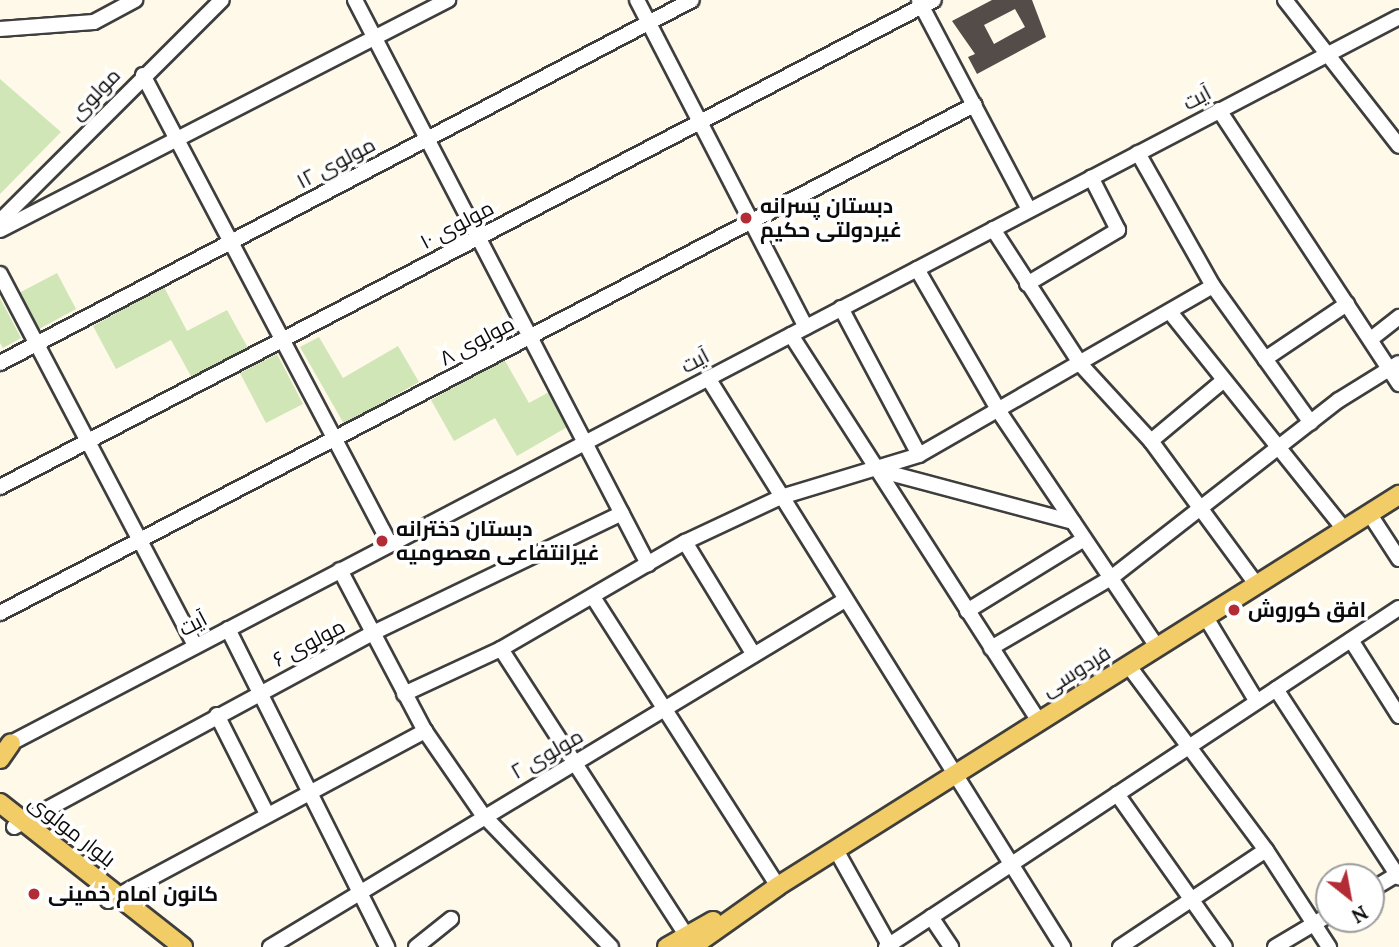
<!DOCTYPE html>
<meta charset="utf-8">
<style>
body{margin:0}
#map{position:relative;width:1399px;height:947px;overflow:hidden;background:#fef9e9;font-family:Lora,Cairo,serif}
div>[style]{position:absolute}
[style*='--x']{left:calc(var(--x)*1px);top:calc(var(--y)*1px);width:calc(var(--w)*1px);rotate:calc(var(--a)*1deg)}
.green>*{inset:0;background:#d0e6b6}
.building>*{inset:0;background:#534c48}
.roads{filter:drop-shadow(2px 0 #3e3e3e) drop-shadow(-2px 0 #3e3e3e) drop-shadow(0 2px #3e3e3e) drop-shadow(0 -2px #3e3e3e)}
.minor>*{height:14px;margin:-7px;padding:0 7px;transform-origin:7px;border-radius:7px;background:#fff}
.major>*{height:18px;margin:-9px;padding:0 9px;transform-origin:9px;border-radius:9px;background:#f2cc66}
.dots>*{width:19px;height:19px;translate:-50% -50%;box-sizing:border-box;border:4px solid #fff;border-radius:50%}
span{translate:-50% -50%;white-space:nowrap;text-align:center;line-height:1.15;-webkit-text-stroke:7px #fff;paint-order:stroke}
.street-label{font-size:21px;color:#0b0b0b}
.poi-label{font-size:21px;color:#0b0b0b;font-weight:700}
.left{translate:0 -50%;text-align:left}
.north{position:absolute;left:1315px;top:863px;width:70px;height:70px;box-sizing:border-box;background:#fff;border:2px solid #9d9d9d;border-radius:50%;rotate:149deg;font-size:19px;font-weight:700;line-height:28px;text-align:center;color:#0b0b0b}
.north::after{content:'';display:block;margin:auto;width:24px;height:32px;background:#b32b35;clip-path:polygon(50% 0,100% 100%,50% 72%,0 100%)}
</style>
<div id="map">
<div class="green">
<i style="clip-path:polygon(0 79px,61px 132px,0 194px)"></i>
<i style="clip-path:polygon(57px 273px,76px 309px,39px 329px,19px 293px)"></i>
<i style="clip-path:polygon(164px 287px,187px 331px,227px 310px,248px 348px,192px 378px,171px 340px,116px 369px,93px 326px)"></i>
<i style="clip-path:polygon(0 298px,21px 338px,3px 348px,0 343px)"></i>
<i style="clip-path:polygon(319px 337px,343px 378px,398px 346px,419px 382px,344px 424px,300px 347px)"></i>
<i style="clip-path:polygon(277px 354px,303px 404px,266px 423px,240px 373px)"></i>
<i style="clip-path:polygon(504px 359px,529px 403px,549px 392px,569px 426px,517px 456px,495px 418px,454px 441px,431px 400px)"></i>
</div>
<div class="building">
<i style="clip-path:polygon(evenodd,992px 0,1032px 0,1046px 37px,977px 74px,968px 57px,975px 54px,952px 21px,992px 0,1015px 9px,1025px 27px,994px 44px,984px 25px,1015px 9px)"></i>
</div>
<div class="roads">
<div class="minor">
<i style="--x:355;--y:0;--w:636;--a:62.55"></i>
<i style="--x:637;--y:0;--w:368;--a:62.7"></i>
<i style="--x:1285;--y:0;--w:185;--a:52"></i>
<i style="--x:919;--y:1;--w:236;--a:62.2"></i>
<i style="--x:0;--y:29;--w:94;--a:-4.3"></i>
<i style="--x:94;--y:22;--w:47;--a:-28.2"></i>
<i style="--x:143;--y:75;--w:530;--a:62.23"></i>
<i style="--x:1219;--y:110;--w:328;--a:56.7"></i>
<i style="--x:1138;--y:153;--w:153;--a:60.6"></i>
<i style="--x:1213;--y:286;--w:168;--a:54.4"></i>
<i style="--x:0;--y:221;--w:313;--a:-44.9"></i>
<i style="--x:993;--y:229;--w:163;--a:57"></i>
<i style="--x:1082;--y:366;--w:102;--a:47.4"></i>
<i style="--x:1151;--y:441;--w:177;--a:53.7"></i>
<i style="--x:0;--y:230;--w:504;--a:-27.18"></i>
<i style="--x:917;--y:269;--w:166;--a:60"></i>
<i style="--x:1000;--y:413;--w:282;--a:56.1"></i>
<i style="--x:0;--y:274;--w:420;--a:62.3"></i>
<i style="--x:1027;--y:284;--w:106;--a:-30.7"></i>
<i style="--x:1118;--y:230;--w:59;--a:-117"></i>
<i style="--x:841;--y:308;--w:166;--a:62"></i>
<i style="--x:1170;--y:312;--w:278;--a:51.3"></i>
<i style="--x:791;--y:335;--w:459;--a:57.3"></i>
<i style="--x:1371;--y:339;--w:36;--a:-38"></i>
<i style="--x:1265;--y:359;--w:99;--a:-33.9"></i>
<i style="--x:0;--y:363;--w:781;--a:-27.68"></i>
<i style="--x:708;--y:378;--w:671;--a:58.04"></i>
<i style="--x:1151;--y:441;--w:95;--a:-39.9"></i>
<i style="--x:878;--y:470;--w:202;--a:14.9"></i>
<i style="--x:0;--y:487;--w:1053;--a:-27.54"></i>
<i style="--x:1369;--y:513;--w:55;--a:56.9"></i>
<i style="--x:685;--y:542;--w:132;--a:58.6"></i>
<i style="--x:340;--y:570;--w:182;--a:62.2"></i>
<i style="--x:425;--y:731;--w:102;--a:55.4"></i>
<i style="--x:483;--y:815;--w:184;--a:45.9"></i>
<i style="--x:593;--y:597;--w:343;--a:57.4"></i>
<i style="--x:967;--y:611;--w:137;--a:-31.6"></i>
<i style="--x:0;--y:613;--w:1099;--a:-27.54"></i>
<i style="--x:1205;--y:616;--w:100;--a:58.8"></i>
<i style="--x:228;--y:629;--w:356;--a:63.4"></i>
<i style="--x:1351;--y:640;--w:90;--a:57.7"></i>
<i style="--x:991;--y:648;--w:139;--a:-30.3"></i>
<i style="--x:1111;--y:578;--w:289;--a:-38"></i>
<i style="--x:1339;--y:400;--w:70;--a:-31.7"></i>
<i style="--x:501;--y:649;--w:341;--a:57.1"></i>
<i style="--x:1128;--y:665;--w:231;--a:53.3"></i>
<i style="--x:1266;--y:850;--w:116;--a:57"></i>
<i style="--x:1276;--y:689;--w:225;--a:56.9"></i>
<i style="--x:404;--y:694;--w:107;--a:-24.9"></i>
<i style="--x:501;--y:649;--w:213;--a:-30.2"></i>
<i style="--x:685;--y:542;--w:106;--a:-25.1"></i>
<i style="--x:781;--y:497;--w:144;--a:-16.9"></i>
<i style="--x:919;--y:455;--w:339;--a:-29.9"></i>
<i style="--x:217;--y:715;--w:111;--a:63.2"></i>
<i style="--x:11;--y:743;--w:1566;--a:-27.61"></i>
<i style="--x:1117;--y:794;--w:187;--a:54.8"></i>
<i style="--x:14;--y:827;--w:408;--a:-28.4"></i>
<i style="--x:373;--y:633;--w:276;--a:-25.7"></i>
<i style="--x:836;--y:850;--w:109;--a:60.8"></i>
<i style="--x:1371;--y:890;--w:33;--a:-31"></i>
<i style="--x:108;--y:901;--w:360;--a:-28.2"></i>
<i style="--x:931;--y:917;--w:36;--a:56"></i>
<i style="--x:270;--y:947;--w:672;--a:-31.11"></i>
<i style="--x:416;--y:947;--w:45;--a:-38.7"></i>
<i style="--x:886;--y:947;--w:615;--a:-33.46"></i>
<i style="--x:1120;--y:947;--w:175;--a:-33.6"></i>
<i style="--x:1275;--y:947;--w:63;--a:-30.7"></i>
</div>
<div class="major">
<i style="--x:0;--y:759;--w:19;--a:-55"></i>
<i style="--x:0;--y:803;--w:233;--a:38.2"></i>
<i style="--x:667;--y:947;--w:53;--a:-29.5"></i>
<i style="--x:692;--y:947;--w:105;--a:-35.3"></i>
<i style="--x:778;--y:886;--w:734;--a:-32.2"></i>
</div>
</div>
<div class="dots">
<i style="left:746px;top:218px;background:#b32b35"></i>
<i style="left:382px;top:541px;background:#b32b35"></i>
<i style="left:1234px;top:610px;background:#b32b35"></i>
<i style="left:34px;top:894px;background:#b32b35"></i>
</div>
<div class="street-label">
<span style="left:95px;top:94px;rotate:-46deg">مولوی</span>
<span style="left:1197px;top:98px;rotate:-28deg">آیت</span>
<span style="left:336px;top:163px;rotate:-28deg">مولوی ۱۲</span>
<span style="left:457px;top:225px;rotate:-28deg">مولوی ۱۰</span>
<span style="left:477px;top:341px;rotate:-28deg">مولوی ۸</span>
<span style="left:695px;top:361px;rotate:-28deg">آیت</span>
<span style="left:193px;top:624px;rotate:-28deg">آیت</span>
<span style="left:309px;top:643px;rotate:-28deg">مولوی ۶</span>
<span style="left:1076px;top:671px;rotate:-32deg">فردوسی</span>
<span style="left:547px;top:754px;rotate:-30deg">مولوی ۲</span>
<span style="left:72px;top:831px;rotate:38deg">بلوار مولوی</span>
</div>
<div class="poi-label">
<span class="left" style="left:760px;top:218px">دبستان پسرانه<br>غیردولتی حکیم</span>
<span class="left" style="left:396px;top:541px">دبستان دخترانه<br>غیرانتفاعی معصومیه</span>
<span class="left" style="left:1248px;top:610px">افق کوروش</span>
<span class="left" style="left:48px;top:894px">کانون امام خمینی</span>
</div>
<div class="north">N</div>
</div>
